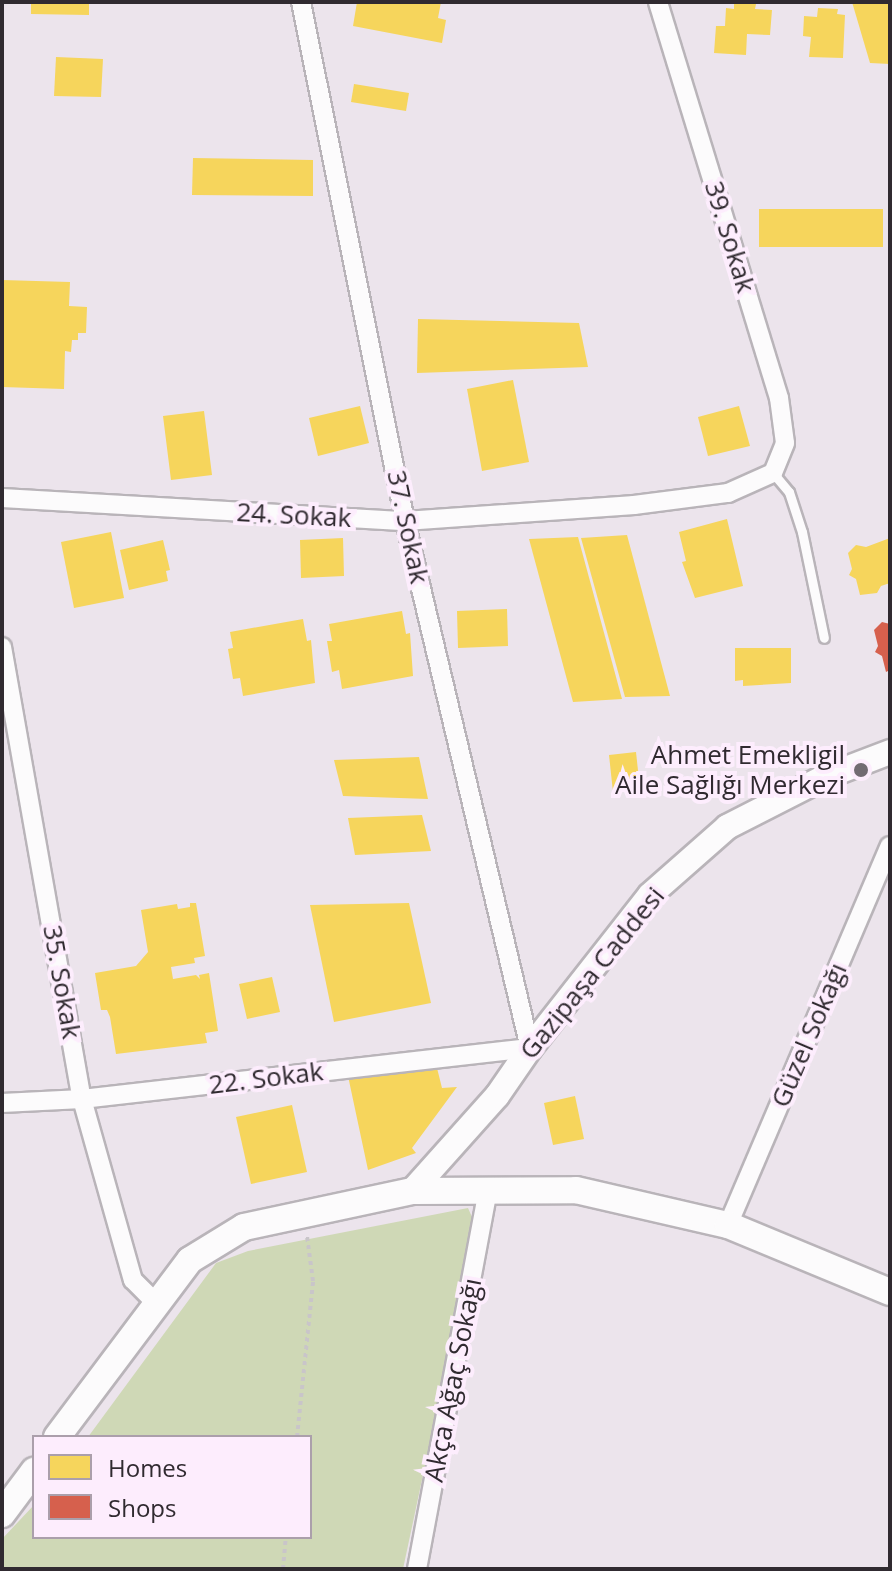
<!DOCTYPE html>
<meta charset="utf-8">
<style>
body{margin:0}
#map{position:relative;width:892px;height:1571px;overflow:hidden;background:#ece4ec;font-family:"Open Sans",sans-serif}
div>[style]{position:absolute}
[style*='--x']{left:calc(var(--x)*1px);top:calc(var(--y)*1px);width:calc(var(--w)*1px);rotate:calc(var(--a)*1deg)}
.green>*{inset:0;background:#cfd8b6}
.homes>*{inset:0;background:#f6d55c}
.shops>*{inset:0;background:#d6604d}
.path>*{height:4px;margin-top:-2px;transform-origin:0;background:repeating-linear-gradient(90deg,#c9c5c9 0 4px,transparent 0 8px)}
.roads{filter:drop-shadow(2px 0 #b9b4b9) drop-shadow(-2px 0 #b9b4b9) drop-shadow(0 2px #b9b4b9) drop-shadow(0 -2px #b9b4b9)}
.service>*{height:9px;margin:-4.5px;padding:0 4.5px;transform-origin:4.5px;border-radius:4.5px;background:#fcfbfc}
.minor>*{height:18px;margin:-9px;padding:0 9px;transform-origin:9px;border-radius:9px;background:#fcfbfc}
.tertiary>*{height:24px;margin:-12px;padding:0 12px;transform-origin:12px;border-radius:12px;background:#fcfbfc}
.secondary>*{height:26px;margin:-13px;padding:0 13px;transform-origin:13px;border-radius:13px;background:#fcfbfc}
.dots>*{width:22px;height:22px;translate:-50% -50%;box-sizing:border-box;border:4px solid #fdedfd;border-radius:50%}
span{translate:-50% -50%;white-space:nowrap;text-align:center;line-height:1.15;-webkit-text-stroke:8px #fdedfd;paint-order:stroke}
.street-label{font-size:26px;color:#302a30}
.poi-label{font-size:26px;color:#302a30}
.right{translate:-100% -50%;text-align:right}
.frame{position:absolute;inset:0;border:4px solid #302a30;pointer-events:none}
.legend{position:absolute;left:32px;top:1435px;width:280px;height:104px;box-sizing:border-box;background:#fdedfd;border:2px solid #ab9fab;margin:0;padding:10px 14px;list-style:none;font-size:24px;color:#302a30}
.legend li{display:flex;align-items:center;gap:16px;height:40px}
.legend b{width:40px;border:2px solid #ab9fab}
</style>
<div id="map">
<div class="green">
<i style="clip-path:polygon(468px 1208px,476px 1226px,403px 1569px,2px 1569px,2px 1539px,34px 1505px,34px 1537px,310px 1537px,310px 1437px,88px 1437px,216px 1263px,248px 1251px)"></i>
</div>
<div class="homes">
<i style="clip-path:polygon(31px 2px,89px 2px,89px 15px,31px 14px)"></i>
<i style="clip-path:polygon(357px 2px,441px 2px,438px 18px,446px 20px,442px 43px,353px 26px)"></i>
<i style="clip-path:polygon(852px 2px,890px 2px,890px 64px,870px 63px)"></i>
<i style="clip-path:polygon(734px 3px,756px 4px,755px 9px,772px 10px,770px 35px,747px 34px,746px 55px,714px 53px,716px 26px,725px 26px,726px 8px,734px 9px)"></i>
<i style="clip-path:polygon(818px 8px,838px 9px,837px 14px,845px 15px,843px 58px,809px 57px,811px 37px,803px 36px,804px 16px,817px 17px)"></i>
<i style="clip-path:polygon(56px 57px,103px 59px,101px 97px,54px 96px)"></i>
<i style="clip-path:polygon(354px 84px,409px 93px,406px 111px,351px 102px)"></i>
<i style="clip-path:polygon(193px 158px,313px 160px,313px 196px,192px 195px)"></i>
<i style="clip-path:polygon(759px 209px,883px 209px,883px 247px,759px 247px)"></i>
<i style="clip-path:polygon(2px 280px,70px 282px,69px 306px,87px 307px,86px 333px,78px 333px,78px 340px,72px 340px,71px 352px,65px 351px,64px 389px,2px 387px)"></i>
<i style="clip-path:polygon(418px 319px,579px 323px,588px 367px,417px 373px)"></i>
<i style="clip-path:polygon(513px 380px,529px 462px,482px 471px,467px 389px)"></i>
<i style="clip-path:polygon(360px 406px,369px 443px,318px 456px,309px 418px)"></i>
<i style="clip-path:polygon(739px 406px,750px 446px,708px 456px,698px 417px)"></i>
<i style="clip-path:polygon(204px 411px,212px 475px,171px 480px,163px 416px)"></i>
<i style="clip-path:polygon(727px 519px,743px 586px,695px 598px,682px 562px,686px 561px,679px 532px)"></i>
<i style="clip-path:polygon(111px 532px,124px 598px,74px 608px,61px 542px)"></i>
<i style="clip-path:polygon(627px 535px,670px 696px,625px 697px,581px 538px)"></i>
<i style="clip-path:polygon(578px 537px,622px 699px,573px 702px,529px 539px)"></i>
<i style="clip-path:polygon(343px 538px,344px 576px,301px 578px,300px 540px)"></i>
<i style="clip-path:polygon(890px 538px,890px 583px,881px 586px,877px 593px,860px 595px,856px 579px,849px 575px,852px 569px,848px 553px,856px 545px,866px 547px)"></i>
<i style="clip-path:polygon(163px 540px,170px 570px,166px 571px,168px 581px,129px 590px,120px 550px)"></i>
<i style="clip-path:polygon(507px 609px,508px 646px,458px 648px,457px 611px)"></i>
<i style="clip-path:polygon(402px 611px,406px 634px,410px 633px,413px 676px,342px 689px,339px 670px,332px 672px,327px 641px,332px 641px,329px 624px)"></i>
<i style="clip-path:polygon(303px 619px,307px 641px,311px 640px,315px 683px,243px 696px,240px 678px,233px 679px,228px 649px,233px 648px,230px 632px)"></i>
<i style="clip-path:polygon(735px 648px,791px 648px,791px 683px,743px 686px,743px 680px,735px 681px)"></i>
<i style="clip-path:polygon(636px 752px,640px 789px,613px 792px,609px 755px)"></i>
<i style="clip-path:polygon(419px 757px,428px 799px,343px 796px,334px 760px)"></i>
<i style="clip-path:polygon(422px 815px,431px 851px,355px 855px,348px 818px)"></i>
<i style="clip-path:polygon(190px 903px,196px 903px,205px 956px,194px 958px,195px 963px,171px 967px,173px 979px,196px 975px,200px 979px,199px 975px,209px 973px,218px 1031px,205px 1033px,207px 1043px,116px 1054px,110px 1017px,107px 1010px,101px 1010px,95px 973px,136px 966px,148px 952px,141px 910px,177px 904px,178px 909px,190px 907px)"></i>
<i style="clip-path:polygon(409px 903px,431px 1003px,334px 1022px,310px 905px)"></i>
<i style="clip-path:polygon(272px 977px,280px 1012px,247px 1019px,239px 984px)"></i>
<i style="clip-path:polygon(436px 1064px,442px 1088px,457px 1087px,412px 1148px,416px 1153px,368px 1170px,348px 1076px)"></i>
<i style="clip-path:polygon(575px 1096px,584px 1139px,553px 1145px,544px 1103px)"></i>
<i style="clip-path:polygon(292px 1105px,307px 1172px,251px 1184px,236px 1117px)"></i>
</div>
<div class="shops">
<i style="clip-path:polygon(882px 622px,890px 624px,890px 670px,886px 672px,882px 656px,875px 652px,878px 646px,874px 630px)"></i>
</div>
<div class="path">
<i style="--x:297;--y:1437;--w:157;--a:-84.1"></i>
<i style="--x:313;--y:1281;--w:45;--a:-97.6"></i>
<i style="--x:283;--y:1569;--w:32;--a:-85"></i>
</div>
<div class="roads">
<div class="service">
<i style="--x:773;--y:473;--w:25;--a:50"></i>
<i style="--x:789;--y:492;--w:42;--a:72"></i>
<i style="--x:802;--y:532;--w:108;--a:78.3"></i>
</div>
<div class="minor">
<i style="--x:2;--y:498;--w:404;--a:3.3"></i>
<i style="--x:405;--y:521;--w:230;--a:-4"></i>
<i style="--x:634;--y:505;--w:95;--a:-7.3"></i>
<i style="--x:728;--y:493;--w:49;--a:-24"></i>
<i style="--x:773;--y:473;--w:32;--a:-68"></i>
<i style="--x:785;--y:443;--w:45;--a:-97.6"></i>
<i style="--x:779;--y:398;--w:414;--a:-107"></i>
<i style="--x:2;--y:647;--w:459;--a:80"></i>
<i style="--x:82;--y:1099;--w:188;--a:74.3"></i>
<i style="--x:133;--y:1280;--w:34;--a:45"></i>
<i style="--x:2;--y:1103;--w:80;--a:-2.9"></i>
<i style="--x:82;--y:1099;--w:451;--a:-6.5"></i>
<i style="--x:530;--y:1048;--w:542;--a:-103.34"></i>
<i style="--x:405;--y:521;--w:529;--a:-101.33"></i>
<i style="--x:728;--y:1225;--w:412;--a:-66.9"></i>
<i style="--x:417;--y:1569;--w:385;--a:-79.4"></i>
</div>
<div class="tertiary">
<i style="--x:412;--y:1191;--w:127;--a:-48.2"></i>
<i style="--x:497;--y:1096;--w:58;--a:-55.5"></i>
<i style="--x:530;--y:1048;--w:194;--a:-51.9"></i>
<i style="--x:650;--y:895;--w:103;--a:-41.4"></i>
<i style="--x:727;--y:827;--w:110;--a:-27"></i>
<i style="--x:825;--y:777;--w:70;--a:-21"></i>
</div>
<div class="secondary">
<i style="--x:57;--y:1437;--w:221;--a:-53.1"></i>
<i style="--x:190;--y:1260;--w:63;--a:-31.4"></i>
<i style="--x:244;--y:1227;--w:172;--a:-12.1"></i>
<i style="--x:412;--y:1191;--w:164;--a:-0.3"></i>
<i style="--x:576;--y:1190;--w:156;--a:13"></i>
<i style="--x:728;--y:1225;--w:175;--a:22.5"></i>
<i style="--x:2;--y:1514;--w:54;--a:-53.3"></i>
</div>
</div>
<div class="dots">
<i style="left:861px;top:770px;background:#726b72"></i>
</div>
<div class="street-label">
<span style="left:730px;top:237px;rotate:73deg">39. Sokak</span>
<span style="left:294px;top:515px;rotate:3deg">24. Sokak</span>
<span style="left:408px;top:527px;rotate:78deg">37. Sokak</span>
<span style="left:592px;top:973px;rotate:-51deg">Gazipaşa Caddesi</span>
<span style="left:62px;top:982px;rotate:80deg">35. Sokak</span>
<span style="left:809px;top:1035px;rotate:-67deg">Güzel Sokağı</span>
<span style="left:266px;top:1078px;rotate:-7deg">22. Sokak</span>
<span style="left:453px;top:1380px;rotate:-79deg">Akça Ağaç Sokağı</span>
</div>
<div class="poi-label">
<span class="right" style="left:845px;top:770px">Ahmet Emekligil<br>Aile Sağlığı Merkezi</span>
</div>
<div class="frame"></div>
<ul class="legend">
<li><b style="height:22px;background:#f6d55c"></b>Homes</li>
<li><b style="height:22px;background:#d6604d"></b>Shops</li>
</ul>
</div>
